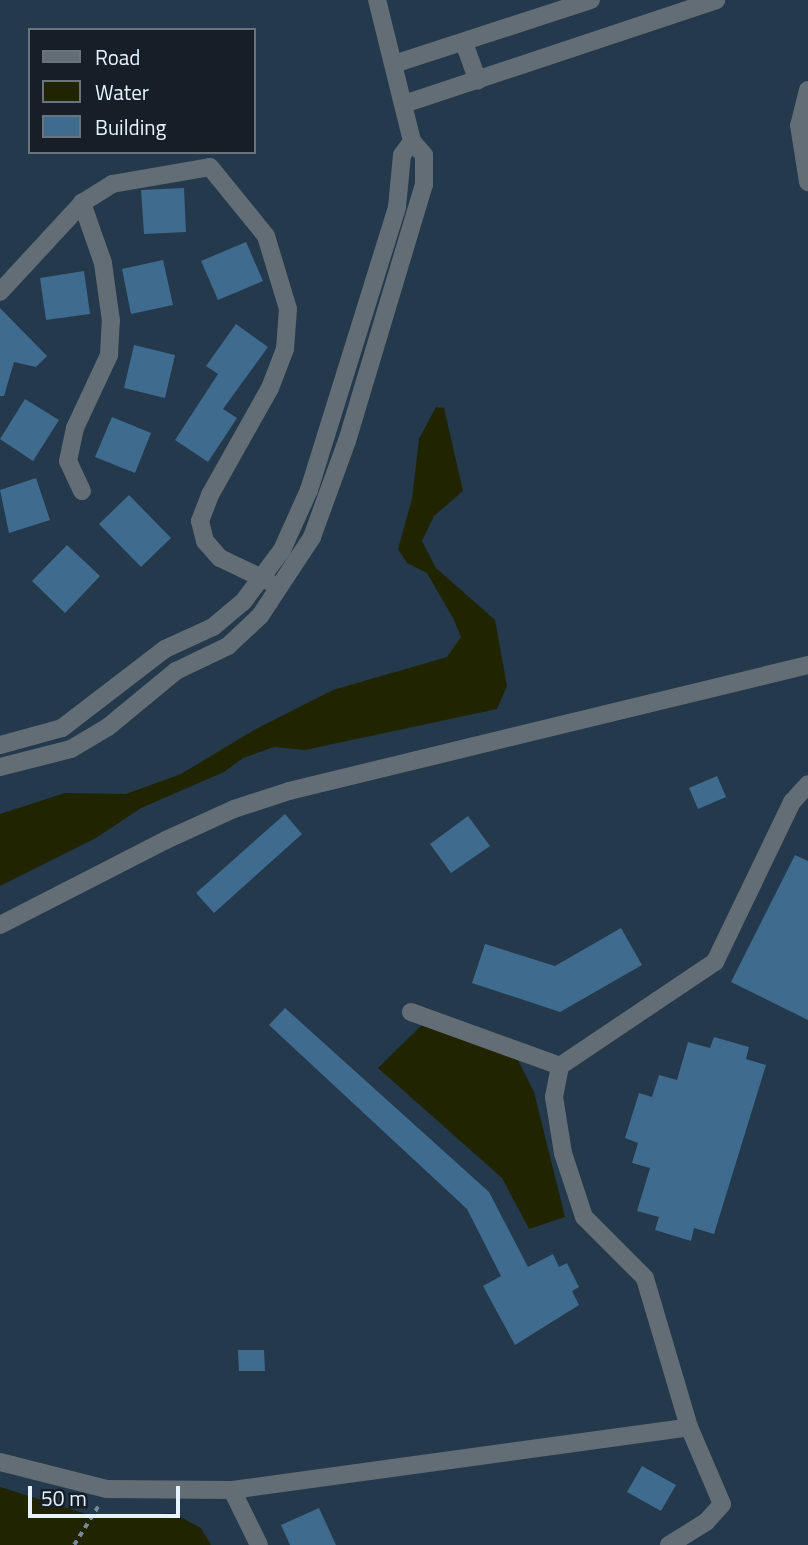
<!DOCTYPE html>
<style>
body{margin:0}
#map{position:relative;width:808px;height:1545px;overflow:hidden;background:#24394b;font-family:"Titillium Web",sans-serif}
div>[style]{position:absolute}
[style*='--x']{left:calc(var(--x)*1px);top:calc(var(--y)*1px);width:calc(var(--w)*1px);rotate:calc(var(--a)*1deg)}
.water>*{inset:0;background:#202500}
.building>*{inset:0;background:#3f6b8f}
.path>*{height:3.5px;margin-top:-1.75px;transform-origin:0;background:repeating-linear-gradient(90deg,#778998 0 5px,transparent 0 10px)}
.minor>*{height:18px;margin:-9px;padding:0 9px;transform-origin:9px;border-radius:9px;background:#636d76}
span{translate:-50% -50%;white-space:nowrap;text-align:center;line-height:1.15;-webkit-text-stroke:6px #161f27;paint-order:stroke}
.legend{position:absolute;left:28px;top:28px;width:228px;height:126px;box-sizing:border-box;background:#161f27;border:2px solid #69747d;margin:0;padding:9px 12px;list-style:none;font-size:21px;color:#e6f3ff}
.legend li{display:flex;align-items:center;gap:14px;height:35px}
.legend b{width:35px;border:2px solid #69747d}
.scale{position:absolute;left:28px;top:1486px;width:152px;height:32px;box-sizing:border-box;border:4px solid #e6f3ff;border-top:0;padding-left:9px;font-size:21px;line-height:24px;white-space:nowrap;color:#e6f3ff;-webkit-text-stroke:5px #161f27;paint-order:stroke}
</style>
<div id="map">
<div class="water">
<i style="clip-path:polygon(436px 407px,444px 408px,463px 491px,434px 516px,422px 541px,436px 568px,495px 620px,507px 686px,497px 709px,305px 750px,274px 747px,243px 758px,224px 772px,141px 808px,96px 838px,0 886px,0 814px,65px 793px,126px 794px,181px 774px,254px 730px,333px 690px,447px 657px,461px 637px,453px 618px,427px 573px,407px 563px,398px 549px,412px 499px,419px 439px)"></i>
<i style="clip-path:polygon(424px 1023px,518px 1060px,534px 1092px,565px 1217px,529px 1229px,502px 1178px,378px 1068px)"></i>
<i style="clip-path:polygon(0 1487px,99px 1518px,173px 1513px,201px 1528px,211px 1545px,0 1545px)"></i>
</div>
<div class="building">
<i style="clip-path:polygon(184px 188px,186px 232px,144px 234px,141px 190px)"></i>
<i style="clip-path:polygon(246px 242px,263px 281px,218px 300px,201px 261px)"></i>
<i style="clip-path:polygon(163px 260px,173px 305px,131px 314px,122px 269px)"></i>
<i style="clip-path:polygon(84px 271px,90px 314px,46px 320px,40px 278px)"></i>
<i style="clip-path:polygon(0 308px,47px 356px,36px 367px,14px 362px,4px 396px,0 396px)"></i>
<i style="clip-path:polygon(236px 324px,268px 347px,223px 409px,237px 418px,208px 462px,175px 440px,218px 374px,206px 366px)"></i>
<i style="clip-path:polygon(134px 345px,175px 355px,165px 398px,124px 388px)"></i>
<i style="clip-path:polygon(25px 399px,59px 420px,33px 461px,0 439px)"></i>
<i style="clip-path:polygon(112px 417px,151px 433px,135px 473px,95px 457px)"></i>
<i style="clip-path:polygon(36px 478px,50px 520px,9px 533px,0 490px)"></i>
<i style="clip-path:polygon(129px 495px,171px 538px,141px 567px,99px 524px)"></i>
<i style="clip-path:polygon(67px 545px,100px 576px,65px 613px,32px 581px)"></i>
<i style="clip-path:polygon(717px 776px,726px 797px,698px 809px,689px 788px)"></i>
<i style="clip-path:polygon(285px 814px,302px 834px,214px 913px,196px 893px)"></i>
<i style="clip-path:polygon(468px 816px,490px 846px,451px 873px,430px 844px)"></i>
<i style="clip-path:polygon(795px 855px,808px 861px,808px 1020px,731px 982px)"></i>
<i style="clip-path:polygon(621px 928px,642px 965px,560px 1012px,472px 983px,485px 944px,555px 966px)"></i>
<i style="clip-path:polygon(285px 1008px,489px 1192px,528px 1267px,553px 1254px,559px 1267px,567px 1263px,579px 1287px,572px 1291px,579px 1305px,515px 1345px,483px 1286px,501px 1276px,467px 1209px,269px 1025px)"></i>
<i style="clip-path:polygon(714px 1037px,749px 1047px,746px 1059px,766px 1065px,714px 1234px,694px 1228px,691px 1241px,655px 1230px,659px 1217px,637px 1211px,650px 1168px,632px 1163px,638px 1143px,625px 1138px,639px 1093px,652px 1097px,659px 1075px,677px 1080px,688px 1042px,710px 1048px)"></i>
<i style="clip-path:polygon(238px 1350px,264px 1350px,265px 1371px,239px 1371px)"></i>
<i style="clip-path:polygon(642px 1466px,676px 1485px,661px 1511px,627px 1492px)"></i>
<i style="clip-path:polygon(319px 1508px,336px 1545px,290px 1545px,281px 1525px)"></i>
</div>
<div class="path">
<i style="--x:74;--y:1545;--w:47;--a:-58"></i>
</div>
<div class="minor">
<i style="--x:464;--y:43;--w:40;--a:69.8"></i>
<i style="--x:394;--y:64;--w:207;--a:-18"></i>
<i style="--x:808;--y:90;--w:36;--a:104"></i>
<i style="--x:799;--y:125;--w:58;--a:81"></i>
<i style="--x:404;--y:104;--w:329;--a:-18.4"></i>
<i style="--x:0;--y:292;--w:121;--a:-47.3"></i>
<i style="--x:82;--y:203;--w:36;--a:-32"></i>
<i style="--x:112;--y:184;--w:99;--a:-9.8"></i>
<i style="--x:210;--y:167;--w:89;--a:50.9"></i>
<i style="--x:266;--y:236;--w:76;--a:73.2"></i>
<i style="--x:288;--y:309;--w:40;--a:94.3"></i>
<i style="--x:285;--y:349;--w:42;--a:111"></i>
<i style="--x:270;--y:388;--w:123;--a:119.3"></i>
<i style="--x:210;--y:495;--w:28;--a:111"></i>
<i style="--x:200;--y:521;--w:21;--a:76"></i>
<i style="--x:205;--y:541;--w:23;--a:49"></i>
<i style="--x:220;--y:558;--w:53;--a:25.6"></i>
<i style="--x:82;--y:491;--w:33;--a:-115"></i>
<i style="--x:68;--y:461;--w:34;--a:-78"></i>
<i style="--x:75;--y:428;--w:81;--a:-65"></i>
<i style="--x:109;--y:355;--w:34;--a:-87"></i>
<i style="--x:111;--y:321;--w:59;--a:-97.9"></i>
<i style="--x:103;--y:263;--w:64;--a:-109.3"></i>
<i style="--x:0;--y:745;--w:64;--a:-15.3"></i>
<i style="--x:62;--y:728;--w:130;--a:-37.5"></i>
<i style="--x:165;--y:649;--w:53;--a:-24.6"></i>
<i style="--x:213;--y:627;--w:39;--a:-40"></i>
<i style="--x:243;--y:602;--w:65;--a:-53.1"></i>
<i style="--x:282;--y:550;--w:66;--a:-65.8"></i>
<i style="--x:309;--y:490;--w:296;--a:-72.7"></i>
<i style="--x:397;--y:207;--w:52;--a:-84.5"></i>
<i style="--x:402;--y:155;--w:17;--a:-54"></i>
<i style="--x:0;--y:767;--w:73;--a:-14.2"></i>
<i style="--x:71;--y:749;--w:43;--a:-30.7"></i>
<i style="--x:108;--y:727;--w:88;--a:-39.5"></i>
<i style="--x:176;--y:671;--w:58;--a:-25.7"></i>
<i style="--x:228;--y:646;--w:44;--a:-43.2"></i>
<i style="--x:260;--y:616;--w:95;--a:-56.6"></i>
<i style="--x:312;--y:537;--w:102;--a:-70"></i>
<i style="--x:347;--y:441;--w:267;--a:-73.3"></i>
<i style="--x:424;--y:185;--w:30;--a:-90"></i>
<i style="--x:424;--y:155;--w:18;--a:-131"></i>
<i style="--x:412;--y:141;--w:145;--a:-103.9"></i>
<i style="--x:0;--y:925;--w:186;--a:-27.1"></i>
<i style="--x:166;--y:840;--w:75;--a:-24.5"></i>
<i style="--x:234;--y:809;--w:58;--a:-18.1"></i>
<i style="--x:289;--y:791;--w:534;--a:-13.65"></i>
<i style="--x:411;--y:1012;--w:158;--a:19.9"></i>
<i style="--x:0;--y:1462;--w:110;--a:14.2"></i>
<i style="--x:107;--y:1489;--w:125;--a:0.5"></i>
<i style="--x:232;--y:1490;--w:461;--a:-7.8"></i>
<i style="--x:232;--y:1490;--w:61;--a:63.9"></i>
<i style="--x:669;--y:1545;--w:44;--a:-31.9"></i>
<i style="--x:706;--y:1522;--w:24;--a:-48"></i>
<i style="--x:722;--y:1504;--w:84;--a:-113.2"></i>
<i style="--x:689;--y:1427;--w:155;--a:-106.5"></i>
<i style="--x:645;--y:1278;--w:86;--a:-135"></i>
<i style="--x:584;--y:1217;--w:67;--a:-108.2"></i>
<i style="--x:563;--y:1153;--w:57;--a:-99.1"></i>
<i style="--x:554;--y:1097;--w:32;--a:-79"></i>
<i style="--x:560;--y:1066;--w:187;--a:-33.9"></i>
<i style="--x:715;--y:962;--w:178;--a:-64.3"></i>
<i style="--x:792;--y:802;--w:24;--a:-48"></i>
</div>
<ul class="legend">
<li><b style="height:9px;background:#636d76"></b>Road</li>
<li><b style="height:19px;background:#202500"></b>Water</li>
<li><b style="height:19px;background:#3f6b8f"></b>Building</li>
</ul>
<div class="scale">50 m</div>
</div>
